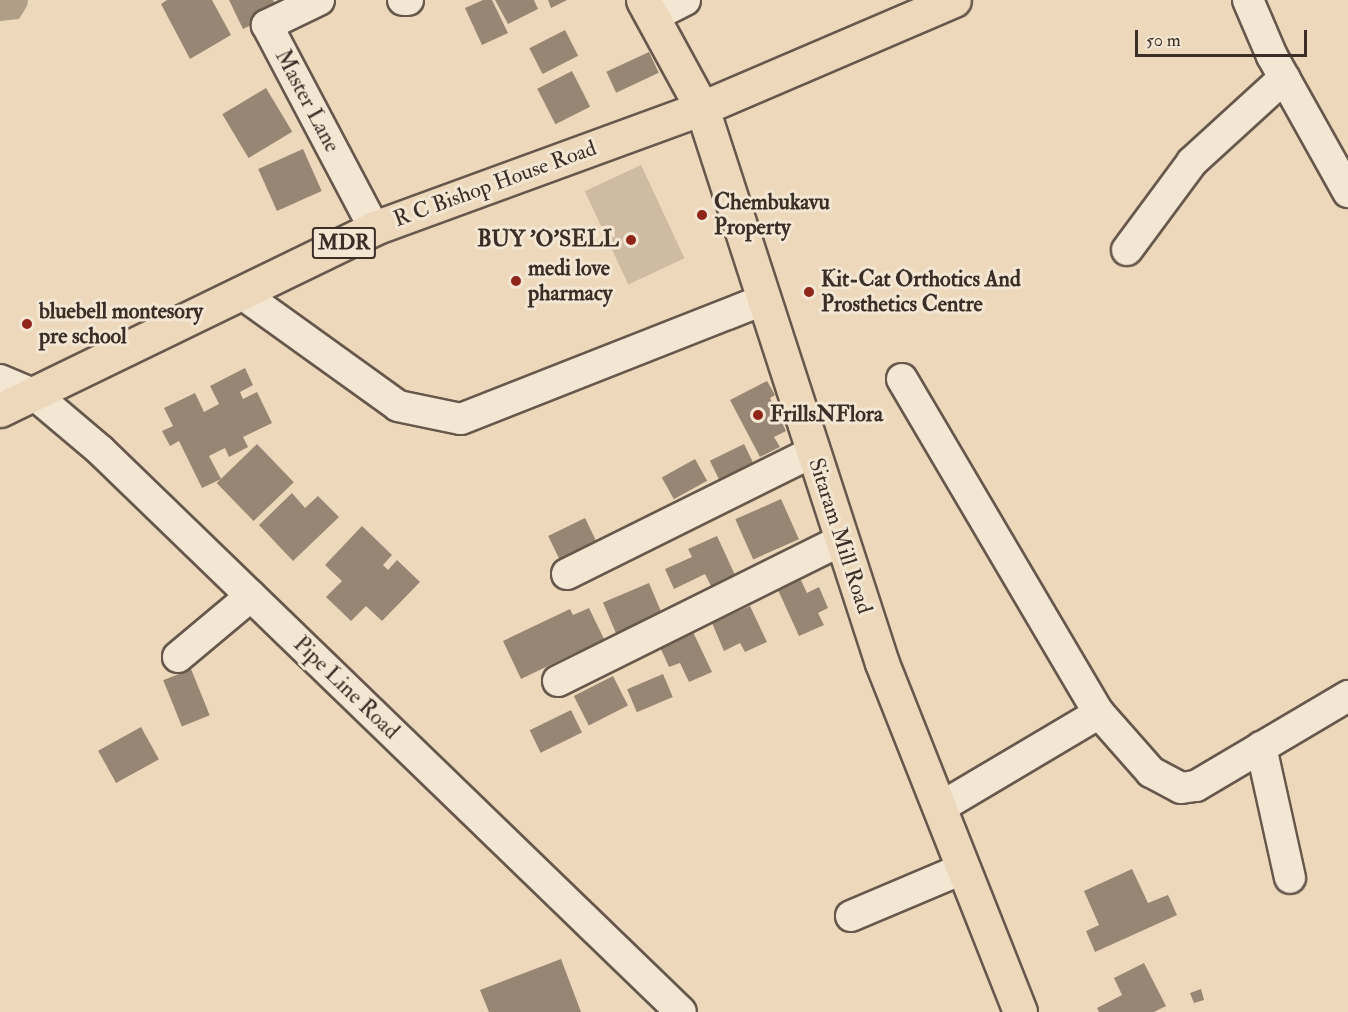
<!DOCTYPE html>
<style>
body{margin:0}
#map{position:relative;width:1348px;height:1012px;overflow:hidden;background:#edd8bb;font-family:"IM FELL Double Pica",serif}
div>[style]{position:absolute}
.green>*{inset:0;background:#cfbba2;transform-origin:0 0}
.water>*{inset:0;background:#b09e89}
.building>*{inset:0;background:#978674;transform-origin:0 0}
.roads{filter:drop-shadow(2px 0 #67584c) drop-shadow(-2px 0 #67584c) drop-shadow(0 2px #67584c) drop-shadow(0 -2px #67584c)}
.minor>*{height:30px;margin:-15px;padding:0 15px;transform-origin:15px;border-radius:15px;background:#f3e6d3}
.major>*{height:33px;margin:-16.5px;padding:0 16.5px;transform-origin:16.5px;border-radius:16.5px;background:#edd8bb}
.dots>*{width:16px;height:16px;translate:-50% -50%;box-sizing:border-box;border:3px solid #f3e6d3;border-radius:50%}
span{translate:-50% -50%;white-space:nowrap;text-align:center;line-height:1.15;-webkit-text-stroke:6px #f3e6d3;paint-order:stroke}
.shield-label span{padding:2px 4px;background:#f3e6d3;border:2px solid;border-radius:4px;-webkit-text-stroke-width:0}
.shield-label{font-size:21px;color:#3a2e27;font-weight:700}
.street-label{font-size:22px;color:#3a2e27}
.poi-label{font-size:22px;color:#3a2e27;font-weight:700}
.left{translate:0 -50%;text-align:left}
.right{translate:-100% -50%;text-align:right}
.scale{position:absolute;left:1135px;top:30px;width:172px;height:27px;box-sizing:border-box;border:3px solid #3a2e27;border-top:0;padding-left:8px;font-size:18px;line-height:21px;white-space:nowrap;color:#3a2e27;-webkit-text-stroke:4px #f3e6d3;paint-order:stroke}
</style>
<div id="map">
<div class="green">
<div style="left:641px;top:165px;width:103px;height:62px;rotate:65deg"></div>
</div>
<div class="water">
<div style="clip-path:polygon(0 0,28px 0,27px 6px,19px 19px,0 21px)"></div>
</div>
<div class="building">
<div style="clip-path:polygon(167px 0,212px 0,231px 35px,190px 59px,161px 4px)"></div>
<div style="clip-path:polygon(229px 0,273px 0,279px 11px,243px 29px)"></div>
<div style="clip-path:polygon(483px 0,492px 0,508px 33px,482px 45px,465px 8px)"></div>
<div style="clip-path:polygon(495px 0,534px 0,538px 9px,508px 24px)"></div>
<div style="clip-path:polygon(548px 0,567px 0,551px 8px)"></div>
<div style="left:565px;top:30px;width:29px;height:40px;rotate:63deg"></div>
<div style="left:649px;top:52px;width:23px;height:47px;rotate:65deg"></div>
<div style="left:572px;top:71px;width:40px;height:39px;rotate:63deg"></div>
<div style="left:266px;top:88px;width:51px;height:51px;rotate:59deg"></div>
<div style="left:303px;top:149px;width:46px;height:49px;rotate:66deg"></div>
<div style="clip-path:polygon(245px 368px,253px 385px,240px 392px,243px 399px,257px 392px,272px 423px,243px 437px,248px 447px,229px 457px,225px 448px,209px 456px,221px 479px,202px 488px,179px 441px,170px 446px,162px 431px,173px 426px,164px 408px,195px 393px,204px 412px,219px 404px,210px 386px)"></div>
<div style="clip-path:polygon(767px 381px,775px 395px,770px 398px,786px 431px,774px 437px,780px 447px,760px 457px,730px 400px)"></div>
<div style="left:257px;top:444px;width:53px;height:56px;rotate:46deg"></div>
<div style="left:744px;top:444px;width:30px;height:38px;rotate:64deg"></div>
<div style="left:695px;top:459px;width:25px;height:38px;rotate:61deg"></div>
<div style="clip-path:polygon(292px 493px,305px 508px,318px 496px,339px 517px,293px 561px,259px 525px)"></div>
<div style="left:781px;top:499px;width:44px;height:50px;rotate:66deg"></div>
<div style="left:585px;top:518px;width:28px;height:41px;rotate:64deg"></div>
<div style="clip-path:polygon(362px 526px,392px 555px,383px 565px,388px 570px,397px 560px,420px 582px,382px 621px,366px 606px,351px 621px,326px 597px,342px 581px,325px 565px)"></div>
<div style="clip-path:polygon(717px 536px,735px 575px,711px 586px,705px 574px,674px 589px,665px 569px,692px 557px,688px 549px)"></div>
<div style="clip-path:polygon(801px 580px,807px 593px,819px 587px,828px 608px,818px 613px,824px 625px,799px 636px,778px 590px)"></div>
<div style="left:649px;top:583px;width:33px;height:50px;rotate:67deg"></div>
<div style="clip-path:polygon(750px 606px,767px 642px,745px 652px,740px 643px,724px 651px,712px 623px)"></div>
<div style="clip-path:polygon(589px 608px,604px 639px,521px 679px,503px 641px,570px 609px,573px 615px)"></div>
<div style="clip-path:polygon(693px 632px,712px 672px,689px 682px,680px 663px,669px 667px,660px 647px)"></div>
<div style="left:191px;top:669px;width:50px;height:30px;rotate:68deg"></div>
<div style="left:663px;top:674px;width:25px;height:39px;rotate:67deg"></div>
<div style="left:613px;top:676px;width:33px;height:44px;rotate:63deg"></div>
<div style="left:571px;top:710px;width:25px;height:46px;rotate:64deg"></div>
<div style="left:141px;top:727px;width:37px;height:49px;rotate:61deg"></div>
<div style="clip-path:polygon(1132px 869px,1148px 903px,1168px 895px,1177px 915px,1095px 952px,1086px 931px,1099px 925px,1084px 891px)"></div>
<div style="clip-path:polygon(561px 959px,581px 1012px,489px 1012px,480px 990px)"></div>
<div style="clip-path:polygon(1144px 963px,1166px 1006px,1154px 1012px,1099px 1012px,1097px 1008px,1122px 995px,1114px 978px)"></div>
<div style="clip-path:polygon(1201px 989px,1204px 1000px,1194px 1003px,1190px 993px)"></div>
</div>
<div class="roads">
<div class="minor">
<div style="left:319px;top:0;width:58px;rotate:154.3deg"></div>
<div style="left:267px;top:25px;width:229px;rotate:62.2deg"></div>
<div style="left:403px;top:0;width:5px"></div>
<div style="left:1248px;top:0;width:61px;rotate:66.8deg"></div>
<div style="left:1272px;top:56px;width:156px;rotate:60.8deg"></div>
<div style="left:652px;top:17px;width:37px;rotate:-27deg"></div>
<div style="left:1127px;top:250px;width:109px;rotate:-53.5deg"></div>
<div style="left:1192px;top:162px;width:125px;rotate:-42.4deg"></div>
<div style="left:241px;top:293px;width:193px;rotate:35.7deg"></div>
<div style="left:398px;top:406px;width:64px;rotate:11.7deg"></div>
<div style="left:461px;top:419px;width:325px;rotate:-21.5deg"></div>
<div style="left:902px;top:379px;width:388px;rotate:59.5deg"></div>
<div style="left:0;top:380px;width:38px;rotate:23deg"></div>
<div style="left:35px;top:395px;width:85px;rotate:40.2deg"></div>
<div style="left:100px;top:450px;width:808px;rotate:44.05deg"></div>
<div style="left:567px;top:574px;width:275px;rotate:-26.4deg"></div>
<div style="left:178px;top:657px;width:95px;rotate:-39.9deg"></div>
<div style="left:558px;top:681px;width:317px;rotate:-26.4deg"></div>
<div style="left:1261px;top:747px;width:134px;rotate:77.5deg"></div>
<div style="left:941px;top:807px;width:184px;rotate:-30.7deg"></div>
<div style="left:1099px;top:713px;width:79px;rotate:48.6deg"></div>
<div style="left:1151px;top:772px;width:34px;rotate:28deg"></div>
<div style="left:1181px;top:788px;width:15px;rotate:-8deg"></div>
<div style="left:1196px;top:786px;width:177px;rotate:-30.6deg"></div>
<div style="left:851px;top:916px;width:121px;rotate:-22.9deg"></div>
</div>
<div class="major">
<div style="left:643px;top:0;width:123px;rotate:61.4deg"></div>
<div style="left:702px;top:108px;width:583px;rotate:72.03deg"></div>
<div style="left:882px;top:663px;width:375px;rotate:68.4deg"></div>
<div style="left:0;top:410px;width:416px;rotate:-25.9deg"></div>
<div style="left:374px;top:228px;width:349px;rotate:-20.1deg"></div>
<div style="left:702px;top:108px;width:274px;rotate:-23.2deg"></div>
</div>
</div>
<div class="dots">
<div style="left:702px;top:215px;background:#8f2418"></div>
<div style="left:631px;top:240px;background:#8f2418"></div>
<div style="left:516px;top:281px;background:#8f2418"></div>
<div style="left:809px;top:292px;background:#8f2418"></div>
<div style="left:27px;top:324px;background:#8f2418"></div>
<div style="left:758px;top:415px;background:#8f2418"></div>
</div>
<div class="shield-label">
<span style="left:344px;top:243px">MDR</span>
</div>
<div class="street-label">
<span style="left:307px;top:101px;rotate:62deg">Master Lane</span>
<span style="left:495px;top:184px;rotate:-20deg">R C Bishop House Road</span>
<span style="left:840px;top:536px;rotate:72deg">Sitaram Mill Road</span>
<span style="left:346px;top:688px;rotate:44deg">Pipe Line Road</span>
</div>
<div class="poi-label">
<span class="left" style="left:714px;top:215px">Chembukavu<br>Property</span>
<span class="right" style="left:619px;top:240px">BUY 'O'SELL</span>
<span class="left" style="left:528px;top:281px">medi love<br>pharmacy</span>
<span class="left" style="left:821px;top:292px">Kit-Cat Orthotics And<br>Prosthetics Centre</span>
<span class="left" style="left:39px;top:324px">bluebell montesory<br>pre school</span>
<span class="left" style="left:770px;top:415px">FrillsNFlora</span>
</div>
<div class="scale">50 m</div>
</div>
